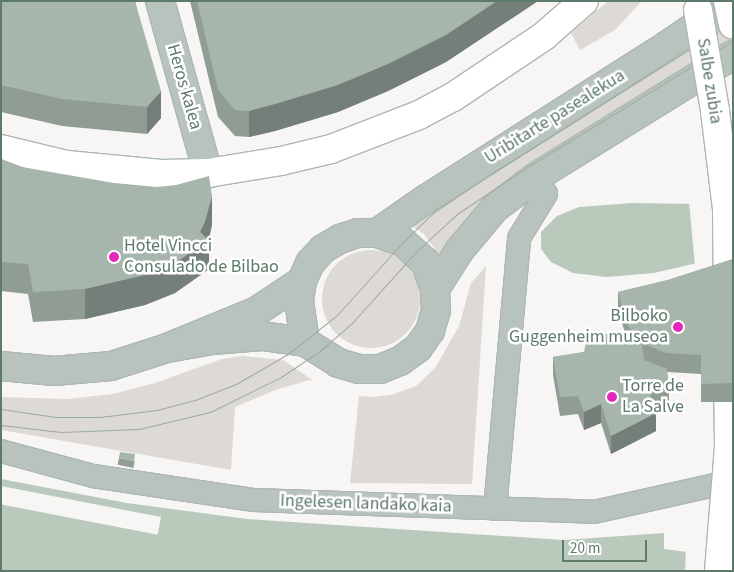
<!DOCTYPE html>
<style>
body{margin:0}
#map{position:relative;width:734px;height:572px;overflow:hidden;background:#f8f5f5;font-family:"Source Sans 3",sans-serif}
div>[style]{position:absolute}
.green>*{inset:0;background:#ddd9d4}
.round{border-radius:50%}
.water>*{inset:0;background:#b9cabd}
.pier>*{inset:0;background:#f8f5f5;transform-origin:0 0}
.roads{filter:drop-shadow(1px 0 #acb8b1) drop-shadow(-1px 0 #acb8b1) drop-shadow(0 1px #acb8b1) drop-shadow(0 -1px #acb8b1)}
.pedestrian>*{height:22px;margin:-11px;padding:0 11px;transform-origin:11px;border-radius:11px;background:#b9c3bd}
.minor>*{height:28px;margin:-14px;padding:0 14px;transform-origin:14px;border-radius:14px;background:#b9c3bd}
.secondary>*{height:28px;margin:-14px;padding:0 14px;transform-origin:14px;border-radius:14px;background:#fff}
.tram>*{height:1px;margin:-0.5px;padding:0 0.5px;transform-origin:0.5px;border-radius:0.5px;background:#9baaa2}
.bridges{filter:drop-shadow(1px 0 #adb8b2) drop-shadow(-1px 0 #adb8b2) drop-shadow(0 1px #adb8b2) drop-shadow(0 -1px #adb8b2)}
.primary-bridge>*{height:28px;margin:-14px;padding:0 14px;transform-origin:14px;border-radius:14px;background:#fff}
.wall>*{inset:0;background:#909d95;transform-origin:0 0}
.shaded-wall>*{inset:0;background:#757f79}
.building>*{inset:0;background:#a7b6ad}
.dots>*{width:14px;height:14px;translate:-50% -50%;box-sizing:border-box;border:2px solid #fff;border-radius:50%}
span{translate:-50% -50%;white-space:nowrap;text-align:center;line-height:1.15;-webkit-text-stroke:5px #fff;paint-order:stroke}
.street-label{font-size:18px;color:#5e7a6a}
.poi-label{font-size:18px;color:#5e7a6a}
.left{translate:0 -50%;text-align:left}
.right{translate:-100% -50%;text-align:right}
.frame{position:absolute;inset:0;border:2px solid #5e7a6a;pointer-events:none}
.scale{position:absolute;left:562px;top:540px;width:85px;height:22px;box-sizing:border-box;border:2px solid #5e7a6a;border-top:0;padding-left:6px;font-size:15px;line-height:18px;white-space:nowrap;color:#5e7a6a;-webkit-text-stroke:4px #fff;paint-order:stroke}
</style>
<div id="map">
<div class="green">
<div style="clip-path:polygon(608px 1px,642px 1px,615px 30px,580px 50px,571px 33px)"></div>
<div style="clip-path:polygon(733px 1px,733px 55px,536px 177px,448px 267px,424px 234px,399px 218px)"></div>
<div class="round" style="left:322px;top:250px;width:98px;height:98px"></div>
<div style="clip-path:polygon(486px 266px,472px 484px,350px 483px,359px 396px,373px 397px,391px 395px,416px 386px,435px 368px,459px 326px,471px 283px)"></div>
<div style="clip-path:polygon(243px 356px,283px 360px,314px 381px,309px 380px,275px 390px,235px 407px,231px 470px,1px 430px,1px 397px,67px 399px,113px 394px,155px 383px,222px 359px)"></div>
</div>
<div class="water">
<div style="clip-path:polygon(633px 203px,697px 204px,697px 263px,654px 273px,607px 277px,573px 273px,551px 262px,541px 249px,541px 232px,557px 216px,579px 207px)"></div>
<div style="clip-path:polygon(1px 479px,127px 503px,247px 519px,564px 540px,664px 533px,664px 549px,733px 558px,733px 571px,1px 571px)"></div>
</div>
<div class="pier">
<div style="clip-path:polygon(733px 197px,733px 258px,695px 266px,689px 201px)"></div>
<div style="left:1px;top:486px;width:163px;height:18px;rotate:11deg"></div>
<div style="clip-path:polygon(686px 549px,733px 556px,733px 571px,685px 571px)"></div>
</div>
<div class="roads">
<div class="pedestrian">
<div style="left:1px;top:451px;width:95px;rotate:15.2deg"></div>
<div style="left:93px;top:476px;width:163px;rotate:8.5deg"></div>
<div style="left:254px;top:500px;width:340px;rotate:2deg"></div>
<div style="left:594px;top:512px;width:142px;rotate:-12.6deg"></div>
<div style="left:495px;top:509px;width:272px;rotate:-84.9deg"></div>
<div style="left:519px;top:238px;width:52px;rotate:-58.5deg"></div>
</div>
<div class="minor">
<div style="left:160px;top:1px;width:179px;rotate:74.4deg"></div>
<div style="left:377px;top:233px;width:60px;rotate:-34.8deg"></div>
<div style="left:426px;top:199px;width:274px;rotate:-32.5deg"></div>
<div style="left:657px;top:52px;width:92px;rotate:-33.9deg"></div>
<div style="left:435px;top:289px;width:45px;rotate:-57.7deg"></div>
<div style="left:459px;top:251px;width:56px;rotate:-50.1deg"></div>
<div style="left:495px;top:208px;width:51px;rotate:-37.1deg"></div>
<div style="left:536px;top:177px;width:232px;rotate:-31.8deg"></div>
<div style="left:167px;top:348px;width:46px;rotate:-10.1deg"></div>
<div style="left:212px;top:340px;width:50px;rotate:-4.6deg"></div>
<div style="left:262px;top:336px;width:43px;rotate:7.9deg"></div>
<div style="left:305px;top:342px;width:39px;rotate:32deg"></div>
<div style="left:338px;top:363px;width:22px;rotate:16deg"></div>
<div style="left:359px;top:369px;width:21px"></div>
<div style="left:380px;top:369px;width:22px;rotate:-22deg"></div>
<div style="left:400px;top:361px;width:22px;rotate:-36deg"></div>
<div style="left:418px;top:348px;width:21px;rotate:-55deg"></div>
<div style="left:430px;top:331px;width:22px;rotate:-74deg"></div>
<div style="left:436px;top:310px;width:21px;rotate:-93deg"></div>
<div style="left:435px;top:289px;width:29px;rotate:-110deg"></div>
<div style="left:425px;top:262px;width:30px;rotate:-138deg"></div>
<div style="left:403px;top:242px;width:28px;rotate:-161deg"></div>
<div style="left:377px;top:233px;width:19px;rotate:180deg"></div>
<div style="left:358px;top:233px;width:19px;rotate:162deg"></div>
<div style="left:340px;top:239px;width:20px;rotate:150deg"></div>
<div style="left:323px;top:249px;width:19px;rotate:133deg"></div>
<div style="left:310px;top:263px;width:20px;rotate:114deg"></div>
<div style="left:302px;top:281px;width:20px;rotate:99deg"></div>
<div style="left:299px;top:301px;width:41px;rotate:81.7deg"></div>
<div style="left:1px;top:366px;width:53px;rotate:5.4deg"></div>
<div style="left:54px;top:371px;width:57px;rotate:-5deg"></div>
<div style="left:111px;top:366px;width:59px;rotate:-17.8deg"></div>
<div style="left:167px;top:348px;width:97px;rotate:-22.3deg"></div>
<div style="left:257px;top:311px;width:54px;rotate:-33.7deg"></div>
</div>
<div class="secondary">
<div style="left:1px;top:149px;width:68px;rotate:13.6deg"></div>
<div style="left:67px;top:165px;width:95px;rotate:5.4deg"></div>
<div style="left:162px;top:174px;width:46px;rotate:-1.2deg"></div>
<div style="left:208px;top:173px;width:74px;rotate:-9.3deg"></div>
<div style="left:281px;top:161px;width:51px;rotate:-13.5deg"></div>
<div style="left:331px;top:149px;width:94px;rotate:-21.1deg"></div>
<div style="left:419px;top:115px;width:38px;rotate:-28deg"></div>
<div style="left:453px;top:97px;width:110px;rotate:-33.8deg"></div>
<div style="left:544px;top:36px;width:53px;rotate:-41.2deg"></div>
</div>
</div>
<div class="tram">
<div style="left:1px;top:409px;width:55px;rotate:8.4deg"></div>
<div style="left:55px;top:417px;width:45px"></div>
<div style="left:100px;top:417px;width:57px;rotate:-7deg"></div>
<div style="left:157px;top:410px;width:39px;rotate:-15deg"></div>
<div style="left:195px;top:400px;width:44px;rotate:-21.3deg"></div>
<div style="left:236px;top:384px;width:60px;rotate:-30deg"></div>
<div style="left:288px;top:354px;width:63px;rotate:-38.5deg"></div>
<div style="left:337px;top:315px;width:98px;rotate:-47.9deg"></div>
<div style="left:403px;top:242px;width:43px;rotate:-44.1deg"></div>
<div style="left:434px;top:212px;width:65px;rotate:-33.7deg"></div>
<div style="left:488px;top:176px;width:289px;rotate:-32.2deg"></div>
<div style="left:1px;top:425px;width:60px;rotate:6.7deg"></div>
<div style="left:61px;top:432px;width:78px;rotate:-2.2deg"></div>
<div style="left:139px;top:429px;width:73px;rotate:-13.5deg"></div>
<div style="left:210px;top:412px;width:79px;rotate:-26.2deg"></div>
<div style="left:281px;top:377px;width:47px;rotate:-33.7deg"></div>
<div style="left:320px;top:351px;width:43px;rotate:-41.2deg"></div>
<div style="left:352px;top:323px;width:96px;rotate:-48deg"></div>
<div style="left:416px;top:252px;width:56px;rotate:-42.8deg"></div>
<div style="left:457px;top:214px;width:87px;rotate:-33.7deg"></div>
<div style="left:529px;top:166px;width:239px;rotate:-31.5deg"></div>
</div>
<div class="bridges">
<div class="primary-bridge">
<div style="left:728px;top:1px;width:24px;rotate:78deg"></div>
<div style="left:698px;top:10px;width:102px;rotate:80.4deg"></div>
<div style="left:715px;top:111px;width:99px;rotate:83deg"></div>
<div style="left:727px;top:209px;width:90px;rotate:89.4deg"></div>
<div style="left:719px;top:571px;width:124px;rotate:-85.4deg"></div>
<div style="left:729px;top:447px;width:83px;rotate:-90.7deg"></div>
</div>
</div>
<div class="wall">
<div style="clip-path:polygon(1px 1px,135px 1px,161px 118px,147px 134px,62px 126px,1px 112px)"></div>
<div style="clip-path:polygon(190px 1px,538px 1px,446px 62px,388px 91px,338px 112px,275px 131px,249px 137px,235px 136px,218px 117px)"></div>
<div style="clip-path:polygon(1px 159px,22px 167px,212px 225px,209px 239px,209px 269px,175px 293px,145px 305px,85px 319px,33px 322px,28px 294px,1px 291px)"></div>
<div style="clip-path:polygon(733px 259px,733px 402px,701px 402px,701px 374px,667px 372px,669px 388px,669px 407px,654px 408px,656px 431px,611px 454px,601px 423px,584px 430px,578px 414px,560px 416px,553px 375px,553px 357px,584px 352px,621px 339px,626px 336px,618px 310px,618px 292px,668px 280px)"></div>
<div style="left:119px;top:458px;width:16px;height:7px;rotate:11deg"></div>
</div>
<div class="shaded-wall">
<div style="clip-path:polygon(497px 1px,538px 1px,446px 62px,388px 91px,338px 112px,275px 131px,249px 137px,249px 111px)"></div>
<div style="clip-path:polygon(161px 91px,161px 118px,147px 134px,147px 107px)"></div>
<div style="clip-path:polygon(212px 196px,212px 225px,208px 241px,209px 240px,209px 269px,175px 293px,145px 305px,85px 319px,85px 289px,200px 232px)"></div>
<div style="clip-path:polygon(601px 404px,601px 423px,584px 430px,584px 412px)"></div>
<div style="clip-path:polygon(656px 413px,656px 431px,611px 454px,611px 436px)"></div>
</div>
<div class="building">
<div style="clip-path:polygon(1px 1px,135px 1px,161px 91px,147px 107px,62px 99px,1px 85px)"></div>
<div style="clip-path:polygon(197px 1px,497px 1px,446px 35px,388px 64px,338px 85px,275px 104px,249px 111px,235px 110px,218px 90px)"></div>
<div style="clip-path:polygon(1px 159px,22px 167px,114px 183px,157px 187px,176px 185px,209px 176px,212px 196px,205px 222px,200px 232px,209px 240px,175px 263px,145px 275px,85px 289px,33px 292px,28px 264px,1px 262px)"></div>
<div style="clip-path:polygon(733px 259px,733px 383px,701px 384px,701px 355px,666px 353px,642px 343px,644px 360px,667px 369px,669px 388px,649px 390px,656px 413px,611px 436px,601px 404px,584px 412px,578px 396px,560px 397px,553px 357px,584px 352px,586px 342px,604px 333px,621px 339px,632px 331px,628px 326px,618px 292px,668px 280px)"></div>
<div style="clip-path:polygon(120px 452px,135px 454px,134px 461px,119px 458px)"></div>
</div>
<div class="dots">
<div style="left:114px;top:257px;background:#e528bb"></div>
<div style="left:678px;top:327px;background:#e528bb"></div>
<div style="left:612px;top:397px;background:#e528bb"></div>
</div>
<div class="street-label">
<span style="left:709px;top:81px;rotate:81deg">Salbe zubia</span>
<span style="left:184px;top:87px;rotate:74deg">Heros kalea</span>
<span style="left:555px;top:117px;rotate:-32deg">Uribitarte pasealekua</span>
<span style="left:366px;top:504px;rotate:2deg">Ingelesen landako kaia</span>
</div>
<div class="poi-label">
<span class="left" style="left:124px;top:257px">Hotel Vincci<br>Consulado de Bilbao</span>
<span class="right" style="left:668px;top:327px">Bilboko<br>Guggenheim museoa</span>
<span class="left" style="left:622px;top:397px">Torre de<br>La Salve</span>
</div>
<div class="frame"></div>
<div class="scale">20 m</div>
</div>
